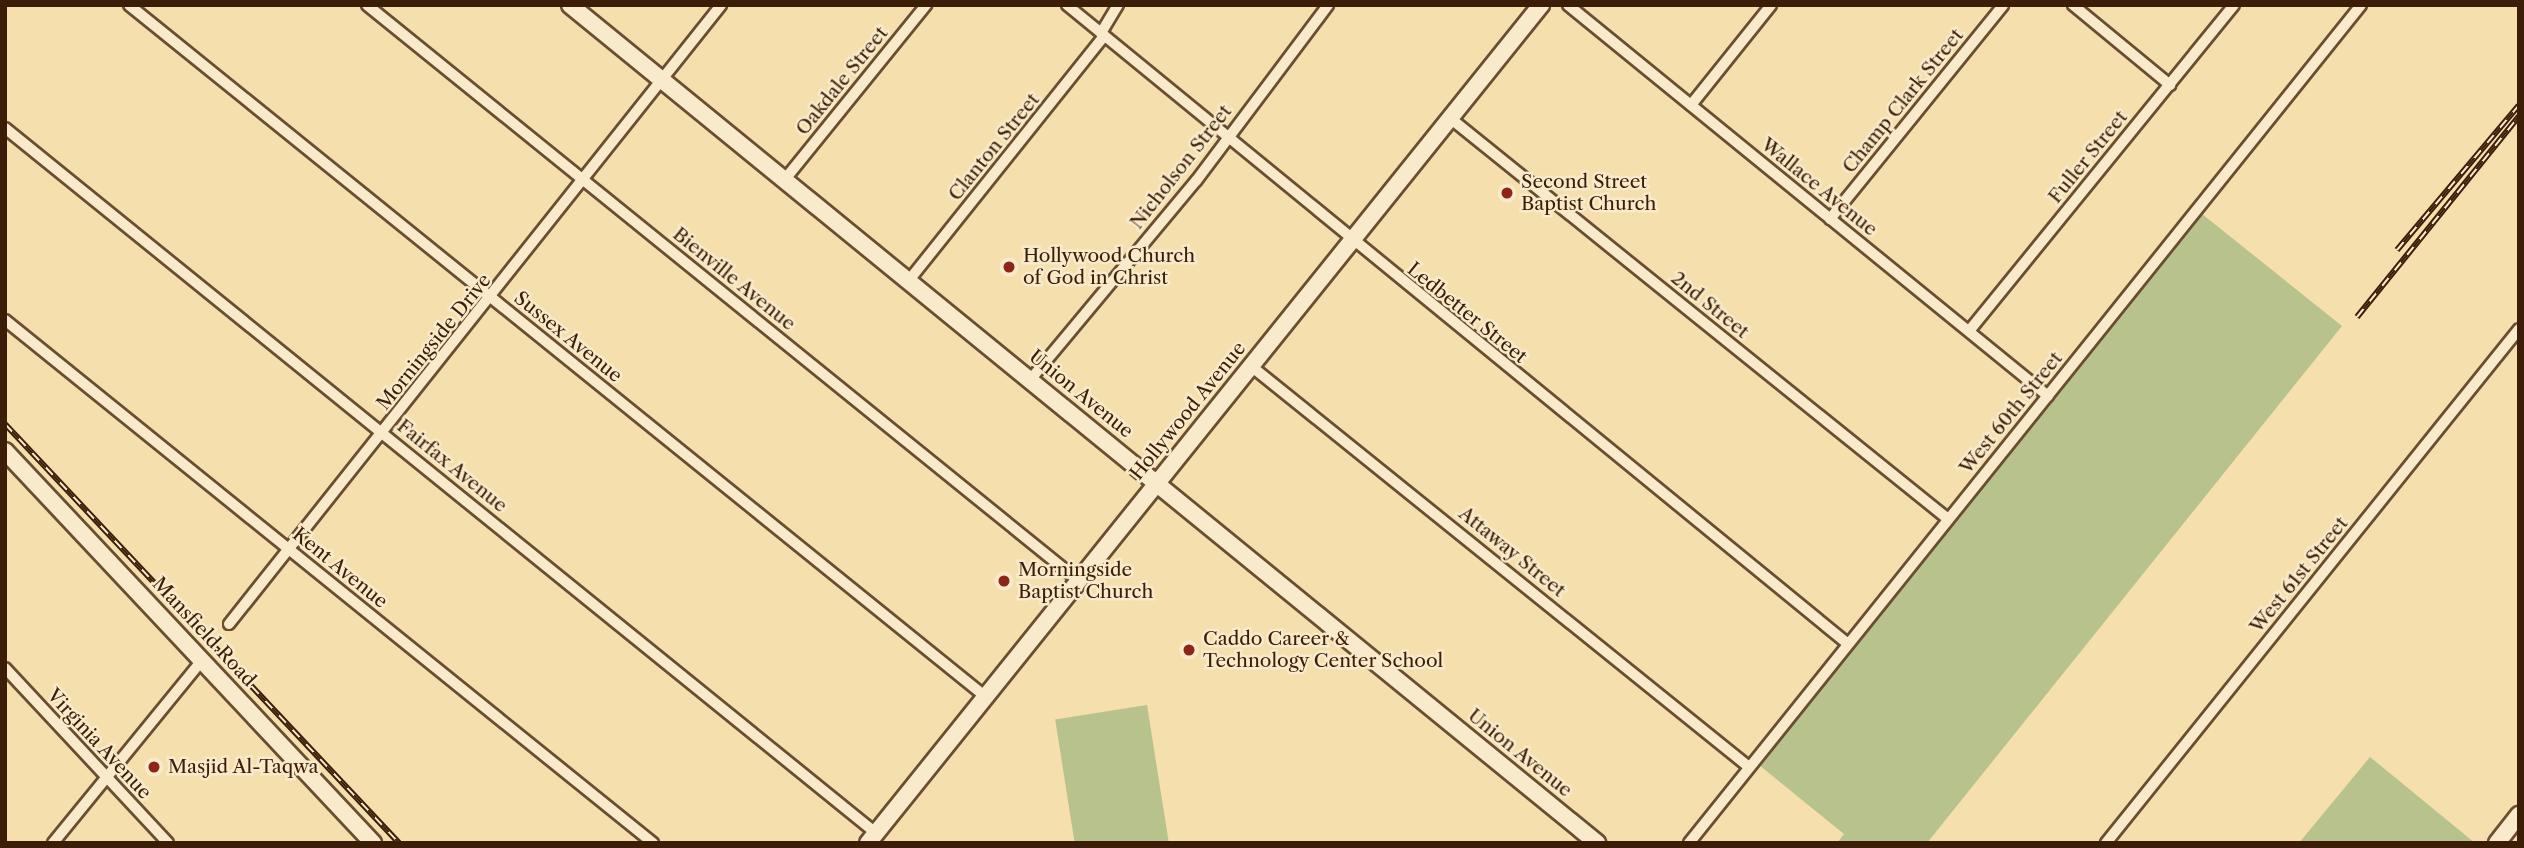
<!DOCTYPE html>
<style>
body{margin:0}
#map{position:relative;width:2524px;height:848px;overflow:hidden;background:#f4dfad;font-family:"Libre Caslon Text",serif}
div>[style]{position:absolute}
.green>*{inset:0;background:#b8c28d;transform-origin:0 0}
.roads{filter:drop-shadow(2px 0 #6a4e31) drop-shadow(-2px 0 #6a4e31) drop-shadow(0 2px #6a4e31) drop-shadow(0 -2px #6a4e31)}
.street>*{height:10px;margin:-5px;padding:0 5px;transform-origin:5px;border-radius:5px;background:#f8eaca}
.secondary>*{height:16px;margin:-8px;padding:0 8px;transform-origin:8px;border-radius:8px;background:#f8eaca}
.rail>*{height:6px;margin-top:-3px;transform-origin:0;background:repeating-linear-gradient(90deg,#f8eaca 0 10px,#3c1d08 0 20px);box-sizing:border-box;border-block:2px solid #3c1d08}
.dots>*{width:19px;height:19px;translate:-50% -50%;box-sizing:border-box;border:4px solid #f8eaca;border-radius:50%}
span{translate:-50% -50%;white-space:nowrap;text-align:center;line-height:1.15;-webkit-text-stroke:5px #f8eaca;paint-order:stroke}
.street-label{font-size:19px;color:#3c1d08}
.poi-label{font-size:19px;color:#3c1d08}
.left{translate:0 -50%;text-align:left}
.frame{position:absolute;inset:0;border:7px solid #3c1d08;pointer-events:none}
</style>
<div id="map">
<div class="green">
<div style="clip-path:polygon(2202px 214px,2342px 326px,1927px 843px,1837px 843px,1844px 834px,1759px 765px)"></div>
<div style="left:1147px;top:705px;width:140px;height:93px;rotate:81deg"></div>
<div style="clip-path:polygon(2370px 757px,2475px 843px,2299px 843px)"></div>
</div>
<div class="roads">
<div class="street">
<div style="left:129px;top:5px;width:1102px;rotate:38.92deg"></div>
<div style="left:367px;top:5px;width:916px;rotate:38.97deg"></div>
<div style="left:1067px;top:5px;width:1009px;rotate:39.29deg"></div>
<div style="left:1568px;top:5px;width:619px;rotate:39.17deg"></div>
<div style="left:2073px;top:5px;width:126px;rotate:39.5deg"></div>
<div style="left:1101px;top:33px;width:33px;rotate:-59deg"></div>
<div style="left:1691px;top:105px;width:128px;rotate:-51.3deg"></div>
<div style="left:1450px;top:118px;width:639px;rotate:38.84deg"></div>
<div style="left:5px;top:128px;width:1121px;rotate:38.99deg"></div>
<div style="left:786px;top:178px;width:223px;rotate:-51deg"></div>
<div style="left:1830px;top:219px;width:275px;rotate:-51deg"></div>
<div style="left:910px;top:279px;width:311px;rotate:-51.4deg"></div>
<div style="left:5px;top:320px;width:833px;rotate:38.91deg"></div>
<div style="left:1969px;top:331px;width:420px;rotate:-50.9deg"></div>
<div style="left:1251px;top:366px;width:639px;rotate:38.84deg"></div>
<div style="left:1030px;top:380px;width:259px;rotate:-50.2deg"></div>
<div style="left:1196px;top:181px;width:220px;rotate:-53.1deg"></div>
<div style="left:229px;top:624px;width:791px;rotate:-51.52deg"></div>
<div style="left:5px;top:668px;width:239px;rotate:47deg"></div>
<div style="left:53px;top:843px;width:236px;rotate:-50.8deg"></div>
<div style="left:1689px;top:843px;width:1074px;rotate:-51.27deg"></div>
<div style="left:2106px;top:843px;width:659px;rotate:-51.22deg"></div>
</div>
<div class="secondary">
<div style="left:570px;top:5px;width:1326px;rotate:39.21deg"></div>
<div style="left:5px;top:451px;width:538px;rotate:46.81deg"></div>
<div style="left:868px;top:843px;width:1075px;rotate:-51.23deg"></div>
<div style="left:2497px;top:843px;width:36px;rotate:-52deg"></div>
</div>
</div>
<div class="rail">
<div style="left:2397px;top:250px;width:189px;rotate:-49.9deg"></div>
<div style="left:2357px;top:317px;width:258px;rotate:-51.1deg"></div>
<div style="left:5px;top:424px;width:575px;rotate:46.76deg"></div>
</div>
<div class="dots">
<div style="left:1507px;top:193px;background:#8f2418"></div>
<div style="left:1009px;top:267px;background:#8f2418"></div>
<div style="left:1004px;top:581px;background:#8f2418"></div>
<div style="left:1189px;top:650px;background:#8f2418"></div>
<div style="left:154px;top:767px;background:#8f2418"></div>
</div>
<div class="street-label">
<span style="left:842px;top:81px;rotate:-51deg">Oakdale Street</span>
<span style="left:1903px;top:101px;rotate:-51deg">Champ Clark Street</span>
<span style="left:994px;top:147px;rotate:-51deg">Clanton Street</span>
<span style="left:2088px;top:157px;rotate:-51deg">Fuller Street</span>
<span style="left:1181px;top:167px;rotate:-52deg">Nicholson Street</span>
<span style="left:1819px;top:187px;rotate:39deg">Wallace Avenue</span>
<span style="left:734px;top:279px;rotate:39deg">Bienville Avenue</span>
<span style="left:1710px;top:305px;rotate:39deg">2nd Street</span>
<span style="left:1467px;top:313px;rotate:39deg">Ledbetter Street</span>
<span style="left:568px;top:337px;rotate:39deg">Sussex Avenue</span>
<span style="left:434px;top:342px;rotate:-51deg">Morningside Drive</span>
<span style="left:1081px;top:394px;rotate:39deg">Union Avenue</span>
<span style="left:1188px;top:411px;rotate:-51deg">Hollywood Avenue</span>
<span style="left:2011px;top:413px;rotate:-51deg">West 60th Street</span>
<span style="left:452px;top:466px;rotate:39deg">Fairfax Avenue</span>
<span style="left:1512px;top:552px;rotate:39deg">Attaway Street</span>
<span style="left:340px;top:568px;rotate:39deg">Kent Avenue</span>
<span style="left:2299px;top:575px;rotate:-51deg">West 61st Street</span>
<span style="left:204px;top:632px;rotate:47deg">Mansfield Road</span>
<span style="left:99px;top:744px;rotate:47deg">Virginia Avenue</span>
<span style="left:1520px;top:753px;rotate:39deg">Union Avenue</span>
</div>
<div class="poi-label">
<span class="left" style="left:1521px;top:193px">Second Street<br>Baptist Church</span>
<span class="left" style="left:1023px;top:267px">Hollywood Church<br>of God in Christ</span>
<span class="left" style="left:1018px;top:581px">Morningside<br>Baptist Church</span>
<span class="left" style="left:1203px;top:650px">Caddo Career &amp;<br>Technology Center School</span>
<span class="left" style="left:168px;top:767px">Masjid Al-Taqwa</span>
</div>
<div class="frame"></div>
</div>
